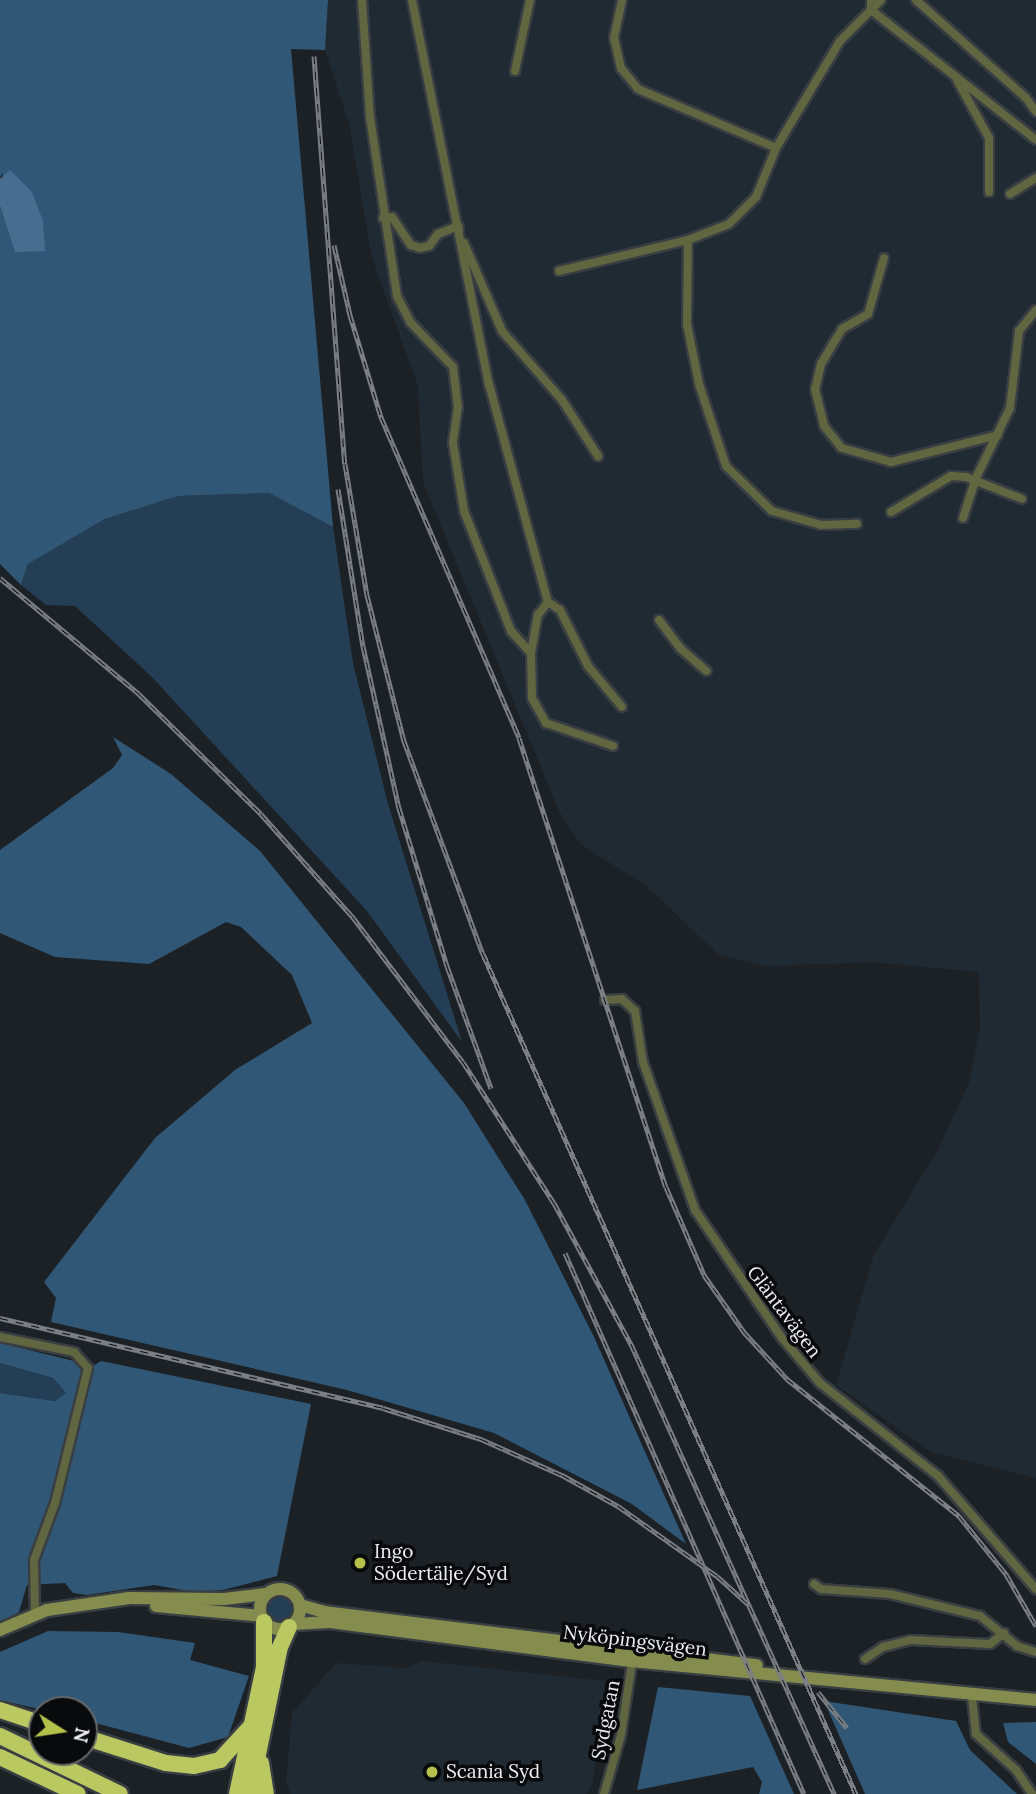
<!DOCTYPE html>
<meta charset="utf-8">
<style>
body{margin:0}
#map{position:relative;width:1036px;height:1794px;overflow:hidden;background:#1c2126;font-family:Lora,serif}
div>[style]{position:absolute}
.built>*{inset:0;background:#202a33}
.green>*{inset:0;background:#243f55}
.round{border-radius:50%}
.forest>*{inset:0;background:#315776}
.water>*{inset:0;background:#476e8e}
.roads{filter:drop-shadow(2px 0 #393e43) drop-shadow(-2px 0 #393e43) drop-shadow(0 2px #393e43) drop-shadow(0 -2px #393e43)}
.minor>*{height:8px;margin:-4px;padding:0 4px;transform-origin:4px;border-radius:4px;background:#60663f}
.secondary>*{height:12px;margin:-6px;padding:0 6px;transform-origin:6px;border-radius:6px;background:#848d4e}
.secondary>.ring{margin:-6px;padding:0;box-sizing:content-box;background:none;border:12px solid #848d4e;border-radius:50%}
.motorway>*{height:16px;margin:-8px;padding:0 8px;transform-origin:8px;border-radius:8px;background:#bac862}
.rail>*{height:5px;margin-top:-2.5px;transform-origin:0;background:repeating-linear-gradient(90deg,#080a0c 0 8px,#7b7f83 0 16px);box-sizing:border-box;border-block:2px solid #7b7f83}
.dots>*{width:19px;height:19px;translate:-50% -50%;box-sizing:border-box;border:4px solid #080a0c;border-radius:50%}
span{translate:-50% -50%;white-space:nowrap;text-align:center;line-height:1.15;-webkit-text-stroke:7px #080a0c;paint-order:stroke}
.street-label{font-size:19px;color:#edf0f3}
.poi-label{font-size:19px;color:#edf0f3}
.left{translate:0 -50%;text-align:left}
.north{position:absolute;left:28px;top:1696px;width:70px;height:70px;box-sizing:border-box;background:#080a0c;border:2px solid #646668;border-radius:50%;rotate:102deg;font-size:19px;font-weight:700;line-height:28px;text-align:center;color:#edf0f3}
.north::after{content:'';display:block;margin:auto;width:24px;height:32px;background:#b4c24b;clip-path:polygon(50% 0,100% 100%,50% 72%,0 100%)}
</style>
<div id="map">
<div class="built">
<div style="clip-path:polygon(328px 0,1036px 0,1036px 1478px,931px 1452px,836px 1385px,874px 1254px,938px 1150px,970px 1080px,980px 1026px,979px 972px,873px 962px,767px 966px,719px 955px,645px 885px,580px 844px,559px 811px,423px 482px,418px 386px,372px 258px,349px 123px,325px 50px)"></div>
<div style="clip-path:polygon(422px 1661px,605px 1681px,593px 1783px,586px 1794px,291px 1794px,286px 1783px,292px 1713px,336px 1663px,405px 1668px)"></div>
</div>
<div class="green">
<div style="clip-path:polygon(269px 493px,333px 527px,353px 663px,388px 804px,462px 1042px,367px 911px,152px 677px,75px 606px,46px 605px,21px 585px,28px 564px,105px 519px,178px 496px)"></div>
<div style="clip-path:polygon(0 1363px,53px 1378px,66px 1393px,55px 1401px,0 1393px)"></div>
<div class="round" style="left:268px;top:1597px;width:26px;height:26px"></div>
</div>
<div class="forest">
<div style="clip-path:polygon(0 0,328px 0,325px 50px,291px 49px,333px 527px,269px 493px,178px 496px,105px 519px,28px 564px,21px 585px,0 564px,0 206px,15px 251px,2px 173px,0 179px)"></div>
<div style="clip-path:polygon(113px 737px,171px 774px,260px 851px,464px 1103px,525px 1200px,594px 1337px,686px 1544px,632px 1504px,494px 1433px,347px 1390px,51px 1322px,56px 1298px,44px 1282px,155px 1138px,235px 1070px,312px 1023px,292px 975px,241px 927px,226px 922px,149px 964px,55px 957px,0 933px,0 850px,113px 768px,122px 755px)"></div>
<div style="clip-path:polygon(0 1343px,74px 1361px,84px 1372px,101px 1361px,311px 1404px,277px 1576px,223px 1590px,194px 1592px,154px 1585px,87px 1595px,73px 1593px,65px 1583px,27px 1585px,19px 1612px,0 1622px,0 1393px,55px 1401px,66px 1393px,53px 1378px,0 1363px)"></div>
<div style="clip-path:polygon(48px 1631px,118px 1632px,195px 1643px,190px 1660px,249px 1676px,228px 1737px,189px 1748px,84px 1720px,84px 1710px,43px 1710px,0 1700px,0 1652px)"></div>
<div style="clip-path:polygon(658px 1687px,750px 1696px,794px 1794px,759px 1794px,762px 1782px,753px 1767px,637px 1790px)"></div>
<div style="clip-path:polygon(824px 1701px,956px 1721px,970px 1750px,1017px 1794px,865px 1794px)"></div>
<div style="clip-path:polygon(1036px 1722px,1036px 1764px,1008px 1742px,1003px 1723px)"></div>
</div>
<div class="water">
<div style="clip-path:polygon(10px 170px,32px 192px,43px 221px,45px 251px,15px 252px,0 206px,0 179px)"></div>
</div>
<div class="roads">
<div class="minor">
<div style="left:362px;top:0;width:117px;rotate:86.1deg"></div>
<div style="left:370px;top:117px;width:181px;rotate:81.4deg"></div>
<div style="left:397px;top:296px;width:30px;rotate:63deg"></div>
<div style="left:411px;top:323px;width:61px;rotate:46.3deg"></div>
<div style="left:453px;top:367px;width:39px;rotate:83deg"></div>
<div style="left:458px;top:406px;width:37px;rotate:98deg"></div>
<div style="left:453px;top:443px;width:69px;rotate:80.8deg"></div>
<div style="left:464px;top:511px;width:129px;rotate:68.6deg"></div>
<div style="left:511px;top:631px;width:30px;rotate:48deg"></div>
<div style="left:531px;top:653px;width:45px;rotate:88.7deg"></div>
<div style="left:532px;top:698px;width:29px;rotate:61deg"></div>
<div style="left:546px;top:723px;width:71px;rotate:18.9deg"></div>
<div style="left:412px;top:0;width:392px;rotate:78.7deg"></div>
<div style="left:489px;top:384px;width:226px;rotate:74.9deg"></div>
<div style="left:548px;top:602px;width:14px;rotate:34deg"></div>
<div style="left:560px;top:610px;width:63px;rotate:63.4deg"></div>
<div style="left:588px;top:666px;width:53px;rotate:50.3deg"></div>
<div style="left:622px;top:0;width:39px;rotate:102deg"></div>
<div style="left:614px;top:38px;width:31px;rotate:77deg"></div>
<div style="left:621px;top:68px;width:27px;rotate:51deg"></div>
<div style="left:638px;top:89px;width:150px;rotate:23.1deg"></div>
<div style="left:776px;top:148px;width:125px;rotate:-59.1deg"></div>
<div style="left:840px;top:41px;width:44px;rotate:-45deg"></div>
<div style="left:871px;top:10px;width:210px;rotate:38.2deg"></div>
<div style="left:871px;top:0;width:10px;rotate:90deg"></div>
<div style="left:871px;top:10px;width:14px;rotate:-45deg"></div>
<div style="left:916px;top:0;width:147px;rotate:41.7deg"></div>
<div style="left:1026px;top:98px;width:17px;rotate:54deg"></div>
<div style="left:515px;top:71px;width:73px;rotate:-78.1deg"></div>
<div style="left:957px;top:80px;width:66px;rotate:61.1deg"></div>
<div style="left:989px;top:138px;width:54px;rotate:90deg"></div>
<div style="left:1010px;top:194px;width:31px;rotate:-32deg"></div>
<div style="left:383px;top:218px;width:9px;rotate:-6deg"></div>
<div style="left:392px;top:217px;width:34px;rotate:56deg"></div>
<div style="left:411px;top:245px;width:9px;rotate:18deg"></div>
<div style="left:420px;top:248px;width:9px;rotate:-13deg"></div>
<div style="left:429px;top:246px;width:15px;rotate:-53deg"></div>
<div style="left:438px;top:234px;width:22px;rotate:-22deg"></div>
<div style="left:458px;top:226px;width:5px;rotate:79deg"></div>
<div style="left:688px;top:240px;width:84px;rotate:90.7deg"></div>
<div style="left:687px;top:324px;width:61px;rotate:78.7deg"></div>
<div style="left:699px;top:384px;width:86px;rotate:71.8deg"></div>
<div style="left:726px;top:466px;width:64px;rotate:44.4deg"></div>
<div style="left:772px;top:511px;width:51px;rotate:15.9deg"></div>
<div style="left:821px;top:525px;width:36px;rotate:-2deg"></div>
<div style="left:464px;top:243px;width:96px;rotate:66.6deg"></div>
<div style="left:502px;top:331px;width:91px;rotate:49deg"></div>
<div style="left:562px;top:400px;width:67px;rotate:57.3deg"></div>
<div style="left:884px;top:258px;width:58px;rotate:105.9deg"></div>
<div style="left:868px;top:314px;width:30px;rotate:150deg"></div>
<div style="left:842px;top:329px;width:41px;rotate:121deg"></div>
<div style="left:821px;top:364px;width:26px;rotate:103deg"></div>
<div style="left:815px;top:389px;width:38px;rotate:76deg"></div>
<div style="left:824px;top:426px;width:28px;rotate:51deg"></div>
<div style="left:842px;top:448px;width:51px;rotate:15.9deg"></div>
<div style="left:891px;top:462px;width:110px;rotate:-14.2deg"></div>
<div style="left:559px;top:271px;width:133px;rotate:-13.5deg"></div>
<div style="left:688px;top:240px;width:44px;rotate:-21.3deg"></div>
<div style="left:729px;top:224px;width:38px;rotate:-45deg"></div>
<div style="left:756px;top:197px;width:53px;rotate:-67.8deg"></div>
<div style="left:891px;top:512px;width:70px;rotate:-31deg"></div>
<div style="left:951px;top:476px;width:15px;rotate:4deg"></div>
<div style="left:966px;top:477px;width:60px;rotate:21.4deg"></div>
<div style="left:963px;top:518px;width:40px;rotate:-72deg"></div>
<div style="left:975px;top:480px;width:80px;rotate:-64.1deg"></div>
<div style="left:1010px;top:408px;width:78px;rotate:-83.3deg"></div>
<div style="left:1019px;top:331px;width:27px;rotate:-51deg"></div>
<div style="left:659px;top:620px;width:35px;rotate:53deg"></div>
<div style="left:680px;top:648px;width:35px;rotate:41deg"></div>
<div style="left:531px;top:653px;width:39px;rotate:-80deg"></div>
<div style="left:538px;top:615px;width:16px;rotate:-52deg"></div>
<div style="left:605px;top:1000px;width:17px;rotate:-3deg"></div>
<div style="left:622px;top:999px;width:18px;rotate:43deg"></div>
<div style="left:635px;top:1011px;width:52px;rotate:81.1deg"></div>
<div style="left:643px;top:1062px;width:157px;rotate:70.6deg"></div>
<div style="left:695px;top:1210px;width:155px;rotate:55.8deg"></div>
<div style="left:782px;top:1338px;width:59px;rotate:49.8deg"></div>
<div style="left:820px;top:1383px;width:150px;rotate:38.2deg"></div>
<div style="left:938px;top:1476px;width:150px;rotate:49.1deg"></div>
<div style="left:0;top:1337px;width:76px;rotate:11.5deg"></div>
<div style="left:74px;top:1352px;width:21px;rotate:49deg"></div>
<div style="left:88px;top:1368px;width:139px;rotate:103.7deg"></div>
<div style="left:55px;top:1503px;width:61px;rotate:110.2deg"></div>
<div style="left:34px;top:1560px;width:54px;rotate:88.9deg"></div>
<div style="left:814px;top:1584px;width:9px;rotate:36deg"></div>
<div style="left:821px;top:1589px;width:69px;rotate:4.1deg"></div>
<div style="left:890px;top:1594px;width:93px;rotate:13.7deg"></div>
<div style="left:980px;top:1616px;width:48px;rotate:39deg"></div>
<div style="left:1017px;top:1646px;width:20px;rotate:18deg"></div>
<div style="left:865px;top:1659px;width:22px;rotate:-34deg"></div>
<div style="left:883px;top:1647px;width:29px;rotate:-14deg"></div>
<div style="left:911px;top:1640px;width:79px;rotate:2.9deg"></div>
<div style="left:990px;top:1644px;width:18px;rotate:-38deg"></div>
<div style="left:972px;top:1697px;width:37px;rotate:84deg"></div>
<div style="left:976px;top:1734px;width:54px;rotate:42deg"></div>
<div style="left:1016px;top:1770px;width:29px;rotate:56deg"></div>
<div style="left:604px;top:1794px;width:61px;rotate:-73.9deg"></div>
<div style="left:621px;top:1735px;width:79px;rotate:-81.3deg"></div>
</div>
<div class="secondary">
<div class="ring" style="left:260px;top:1589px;width:28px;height:28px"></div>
<div style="left:300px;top:1605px;width:25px;rotate:16deg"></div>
<div style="left:324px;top:1612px;width:436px;rotate:7deg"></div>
<div style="left:156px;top:1606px;width:105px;rotate:5.4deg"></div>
<div style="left:294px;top:1624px;width:36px;rotate:-3deg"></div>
<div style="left:330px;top:1622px;width:305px;rotate:7.4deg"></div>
<div style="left:632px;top:1661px;width:406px;rotate:5.5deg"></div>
<div style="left:0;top:1630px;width:51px;rotate:-23.1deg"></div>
<div style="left:47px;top:1610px;width:83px;rotate:-8.3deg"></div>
<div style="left:129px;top:1598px;width:95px;rotate:0.6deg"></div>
<div style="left:224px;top:1599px;width:42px;rotate:-6.8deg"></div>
</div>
<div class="motorway">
<div style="left:0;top:1710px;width:44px;rotate:18.4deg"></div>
<div style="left:0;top:1736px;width:133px;rotate:25.8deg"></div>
<div style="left:84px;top:1737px;width:86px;rotate:17.6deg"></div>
<div style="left:166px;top:1763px;width:28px;rotate:6deg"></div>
<div style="left:194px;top:1766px;width:27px;rotate:-13deg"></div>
<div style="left:220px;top:1760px;width:47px;rotate:-47.6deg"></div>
<div style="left:0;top:1757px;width:86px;rotate:25.4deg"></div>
<div style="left:261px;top:1763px;width:31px;rotate:81deg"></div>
<div style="left:237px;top:1794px;width:130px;rotate:-78deg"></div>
<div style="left:264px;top:1667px;width:45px;rotate:-90deg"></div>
<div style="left:250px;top:1794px;width:150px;rotate:-78.5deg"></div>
<div style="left:280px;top:1647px;width:22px;rotate:-66deg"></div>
</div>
</div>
<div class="rail">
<div style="left:314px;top:56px;width:409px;rotate:85.7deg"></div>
<div style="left:345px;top:464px;width:133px;rotate:80.5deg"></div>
<div style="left:367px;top:595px;width:151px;rotate:75.8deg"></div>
<div style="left:404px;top:741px;width:227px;rotate:69.7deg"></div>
<div style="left:483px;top:954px;width:919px;rotate:66.06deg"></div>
<div style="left:334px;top:245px;width:72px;rotate:77.1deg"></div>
<div style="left:350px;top:315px;width:107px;rotate:73.1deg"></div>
<div style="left:381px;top:417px;width:349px;rotate:66.7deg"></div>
<div style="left:519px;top:738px;width:472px;rotate:71.9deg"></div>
<div style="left:666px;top:1187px;width:96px;rotate:66.6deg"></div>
<div style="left:704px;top:1275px;width:70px;rotate:54.9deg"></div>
<div style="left:744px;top:1332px;width:64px;rotate:47.5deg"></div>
<div style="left:787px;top:1379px;width:220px;rotate:38.5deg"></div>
<div style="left:959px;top:1516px;width:75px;rotate:51deg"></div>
<div style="left:1006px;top:1574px;width:60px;rotate:60deg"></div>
<div style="left:338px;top:489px;width:159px;rotate:81deg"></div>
<div style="left:363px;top:646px;width:166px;rotate:77.5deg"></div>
<div style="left:399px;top:808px;width:165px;rotate:73.1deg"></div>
<div style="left:447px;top:966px;width:130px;rotate:70.2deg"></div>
<div style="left:0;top:578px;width:181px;rotate:39.8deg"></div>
<div style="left:139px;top:694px;width:171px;rotate:44.5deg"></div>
<div style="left:261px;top:814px;width:137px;rotate:48.3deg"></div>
<div style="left:352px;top:916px;width:183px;rotate:52.8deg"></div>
<div style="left:463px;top:1062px;width:168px;rotate:57.2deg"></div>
<div style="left:554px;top:1203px;width:161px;rotate:61.4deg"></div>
<div style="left:631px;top:1344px;width:494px;rotate:65.7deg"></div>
<div style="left:565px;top:1253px;width:591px;rotate:66.17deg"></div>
<div style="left:0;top:1318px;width:393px;rotate:13.2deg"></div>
<div style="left:383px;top:1408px;width:103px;rotate:17.6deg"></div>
<div style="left:481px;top:1439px;width:89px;rotate:24deg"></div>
<div style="left:562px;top:1475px;width:64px;rotate:29deg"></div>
<div style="left:618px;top:1506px;width:121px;rotate:35.3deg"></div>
<div style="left:717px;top:1576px;width:42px;rotate:42.1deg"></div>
<div style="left:818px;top:1692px;width:46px;rotate:51.1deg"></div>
</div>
<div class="dots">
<div style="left:360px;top:1563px;background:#b4c24b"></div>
<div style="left:432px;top:1772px;background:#b4c24b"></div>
</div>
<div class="street-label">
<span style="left:784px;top:1312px;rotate:53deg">Gläntavägen</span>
<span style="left:635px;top:1641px;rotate:7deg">Nyköpingsvägen</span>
<span style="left:606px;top:1720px;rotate:-79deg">Sydgatan</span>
</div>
<div class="poi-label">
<span class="left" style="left:374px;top:1563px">Ingo<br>Södertälje/Syd</span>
<span class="left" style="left:446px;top:1772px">Scania Syd</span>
</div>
<div class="north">N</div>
</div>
